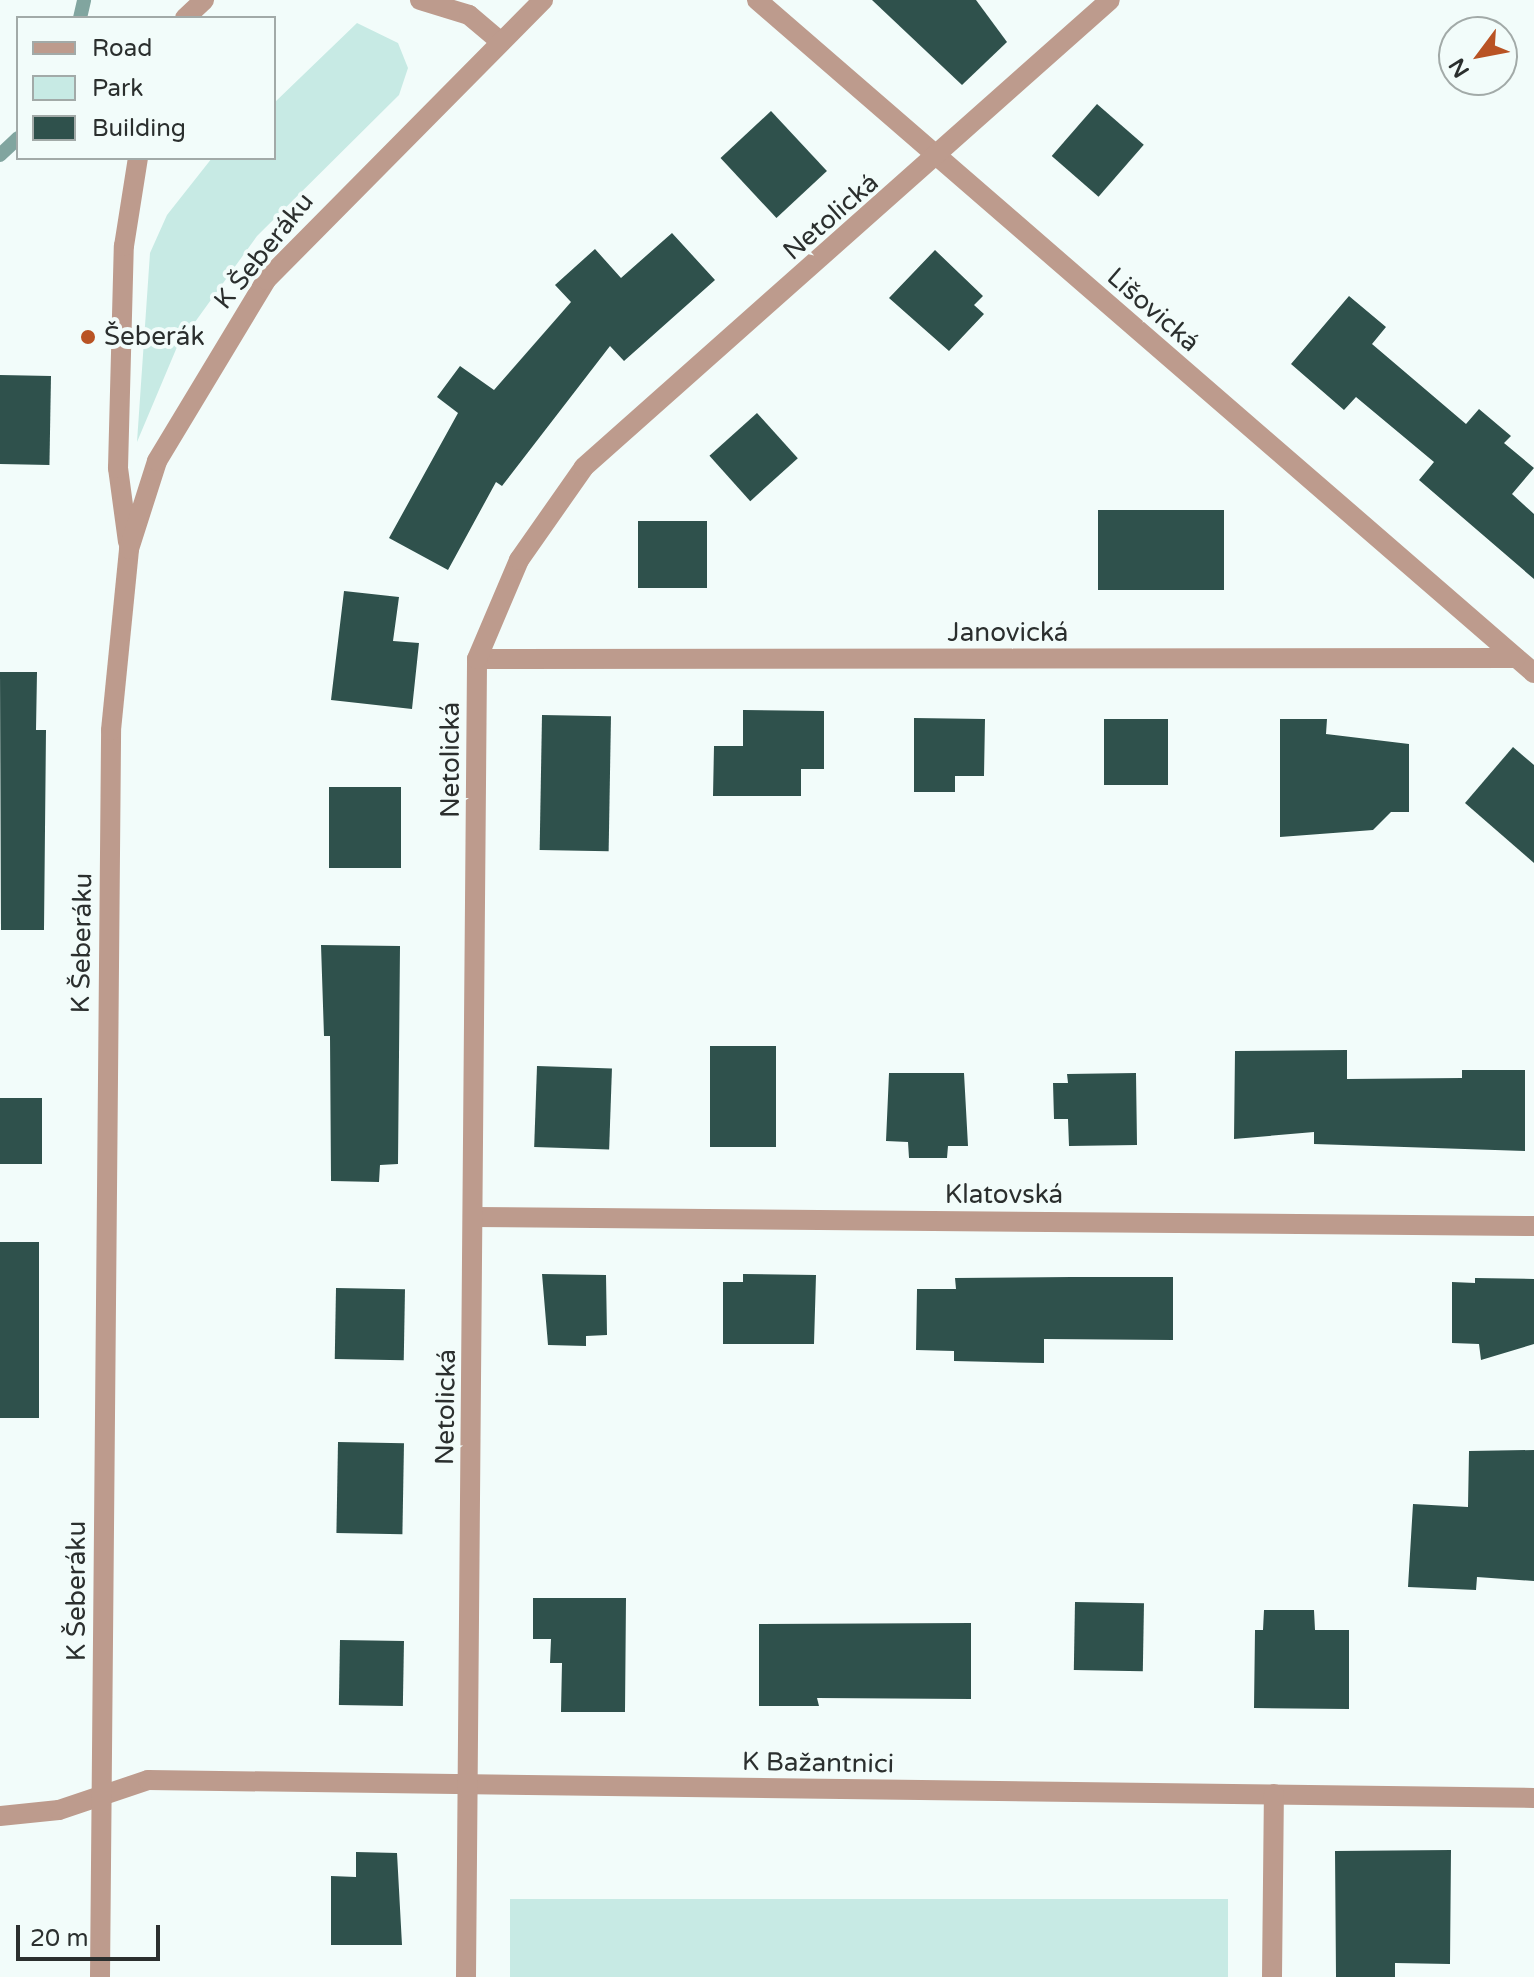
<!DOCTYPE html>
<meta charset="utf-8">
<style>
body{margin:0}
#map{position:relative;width:1534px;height:1977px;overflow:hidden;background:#f2fcfa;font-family:"Varela Round",sans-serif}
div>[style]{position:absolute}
.green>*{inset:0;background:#c7eae4;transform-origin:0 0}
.stream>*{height:14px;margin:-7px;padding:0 7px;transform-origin:7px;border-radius:7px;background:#81a59f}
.building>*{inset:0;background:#2f514c;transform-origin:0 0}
.minor>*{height:20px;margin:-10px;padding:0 10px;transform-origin:10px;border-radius:10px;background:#bd9b8d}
.dots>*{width:22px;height:22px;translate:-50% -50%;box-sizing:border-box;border:4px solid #f2fcfa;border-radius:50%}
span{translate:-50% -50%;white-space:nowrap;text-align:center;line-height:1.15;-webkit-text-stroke:8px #f2fcfa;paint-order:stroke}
.street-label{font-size:26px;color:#2b2f2e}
.poi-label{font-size:26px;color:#2b2f2e}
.left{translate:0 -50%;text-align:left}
.legend{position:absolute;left:16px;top:16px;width:260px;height:144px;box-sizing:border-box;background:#f2fcfa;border:2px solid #a2aaa8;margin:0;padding:10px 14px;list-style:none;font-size:24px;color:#2b2f2e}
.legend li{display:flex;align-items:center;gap:16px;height:40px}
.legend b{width:40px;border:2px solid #a2aaa8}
.north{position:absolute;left:1438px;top:16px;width:80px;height:80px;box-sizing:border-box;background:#f2fcfa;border:2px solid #a2aaa8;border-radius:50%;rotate:238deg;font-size:22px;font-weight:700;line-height:32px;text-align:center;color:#2b2f2e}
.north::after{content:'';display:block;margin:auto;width:28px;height:36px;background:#b95324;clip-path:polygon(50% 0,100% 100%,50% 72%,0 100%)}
.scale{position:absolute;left:16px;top:1925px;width:144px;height:36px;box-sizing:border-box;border:4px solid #2b2f2e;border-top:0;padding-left:10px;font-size:24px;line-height:28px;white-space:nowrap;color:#2b2f2e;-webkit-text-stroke:6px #f2fcfa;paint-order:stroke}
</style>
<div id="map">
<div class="green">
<div style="clip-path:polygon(357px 23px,398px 43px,408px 68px,399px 95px,257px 236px,177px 347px,137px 442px,150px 253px,167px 215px,212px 158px,274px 158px,274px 103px)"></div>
<div style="left:1228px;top:1899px;width:78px;height:718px;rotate:90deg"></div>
</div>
<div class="stream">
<div style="left:80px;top:18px;width:18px;rotate:-77deg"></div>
<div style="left:0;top:155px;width:25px;rotate:-43deg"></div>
</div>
<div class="building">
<div style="clip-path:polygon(872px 0,976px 0,1007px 42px,962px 85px)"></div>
<div style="left:1097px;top:104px;width:62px;height:69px;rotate:41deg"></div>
<div style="left:771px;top:111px;width:82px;height:69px;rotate:47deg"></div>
<div style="clip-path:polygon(672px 233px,715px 280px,624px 361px,610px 346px,502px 486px,496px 482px,448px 570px,389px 538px,458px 413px,437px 397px,460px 366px,494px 390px,571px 302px,555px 285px,595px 249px,621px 278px)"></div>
<div style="clip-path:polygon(935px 250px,983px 296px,974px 305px,984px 314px,949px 351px,889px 298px)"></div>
<div style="clip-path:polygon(1349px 296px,1386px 327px,1372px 344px,1466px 424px,1479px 409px,1511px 436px,1504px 443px,1534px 468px,1512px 494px,1534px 514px,1534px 579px,1419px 480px,1434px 462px,1356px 397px,1344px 410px,1291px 364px)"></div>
<div style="left:0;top:375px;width:51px;height:89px;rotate:1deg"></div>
<div style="left:757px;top:413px;width:61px;height:64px;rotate:48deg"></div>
<div style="left:1098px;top:510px;width:126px;height:80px"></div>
<div style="left:638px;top:521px;width:69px;height:67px"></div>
<div style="clip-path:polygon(344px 591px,399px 597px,393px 641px,419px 643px,412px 709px,331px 700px)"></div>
<div style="clip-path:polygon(0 672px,37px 672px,36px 730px,46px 730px,44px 930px,1px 930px)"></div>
<div style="clip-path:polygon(743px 710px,824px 711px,824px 769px,801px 769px,801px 796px,713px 796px,714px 746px,743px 746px)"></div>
<div style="left:542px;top:715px;width:69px;height:135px;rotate:1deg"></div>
<div style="clip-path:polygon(914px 718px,985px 719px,984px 776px,955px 776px,955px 792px,914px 792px)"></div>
<div style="left:1104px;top:719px;width:64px;height:66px"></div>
<div style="clip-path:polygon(1280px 719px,1327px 719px,1326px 734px,1409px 744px,1409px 812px,1391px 812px,1373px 830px,1280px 837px)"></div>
<div style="clip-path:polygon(1513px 747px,1534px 765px,1534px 863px,1465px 803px)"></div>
<div style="left:401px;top:787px;width:81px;height:72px;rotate:90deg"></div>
<div style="clip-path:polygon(321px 945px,400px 946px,398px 1164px,380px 1165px,379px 1182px,331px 1181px,330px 1036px,324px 1036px)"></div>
<div style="left:710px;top:1046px;width:66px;height:101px"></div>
<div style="clip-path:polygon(1347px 1050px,1347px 1079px,1462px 1078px,1462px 1070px,1525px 1070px,1525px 1151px,1314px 1144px,1314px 1132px,1234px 1139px,1235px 1051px)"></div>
<div style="left:537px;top:1066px;width:75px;height:81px;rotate:2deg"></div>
<div style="clip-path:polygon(889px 1073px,964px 1073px,968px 1146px,948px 1146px,947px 1158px,909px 1158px,908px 1142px,886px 1141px)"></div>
<div style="clip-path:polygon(1136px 1073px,1137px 1145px,1069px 1146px,1068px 1119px,1054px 1119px,1053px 1083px,1068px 1083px,1067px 1074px)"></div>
<div style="left:0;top:1098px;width:42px;height:66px"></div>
<div style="left:0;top:1242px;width:39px;height:176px"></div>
<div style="clip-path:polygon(542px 1274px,606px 1275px,607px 1335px,586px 1336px,586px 1346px,548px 1345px)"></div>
<div style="clip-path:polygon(743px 1274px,816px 1275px,814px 1344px,723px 1344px,723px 1282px,743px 1282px)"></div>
<div style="clip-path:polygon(1072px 1277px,1173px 1277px,1173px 1340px,1044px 1339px,1044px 1363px,954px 1361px,954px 1351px,916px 1350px,917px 1289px,956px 1289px,955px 1278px)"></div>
<div style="clip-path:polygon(1475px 1278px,1534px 1279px,1534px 1344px,1481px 1360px,1479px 1344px,1452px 1343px,1452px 1282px,1475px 1283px)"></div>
<div style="left:336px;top:1288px;width:69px;height:71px;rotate:1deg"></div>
<div style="left:338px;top:1442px;width:66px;height:91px;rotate:1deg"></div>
<div style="clip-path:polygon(1534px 1450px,1534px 1581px,1477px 1577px,1476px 1590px,1408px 1587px,1413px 1504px,1468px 1507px,1469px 1451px)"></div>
<div style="clip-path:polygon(533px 1598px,626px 1598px,625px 1712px,561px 1712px,562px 1663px,550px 1663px,551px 1639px,533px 1639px)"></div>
<div style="left:1075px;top:1602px;width:69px;height:68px;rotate:1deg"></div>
<div style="clip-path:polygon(1264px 1610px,1314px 1610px,1315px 1630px,1349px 1630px,1349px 1709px,1254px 1708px,1255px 1630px,1263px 1630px)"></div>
<div style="clip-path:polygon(971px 1623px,971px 1699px,817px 1698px,819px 1706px,759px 1706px,759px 1624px)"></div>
<div style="left:340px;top:1640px;width:64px;height:65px;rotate:1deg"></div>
<div style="clip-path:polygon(1451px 1850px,1450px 1964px,1395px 1963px,1395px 1977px,1336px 1977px,1335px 1851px)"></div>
<div style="clip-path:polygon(356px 1852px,397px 1853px,402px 1945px,331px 1945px,331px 1876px,356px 1877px)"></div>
</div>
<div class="minor">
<div style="left:420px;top:0;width:51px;rotate:17deg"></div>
<div style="left:469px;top:15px;width:42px;rotate:40.2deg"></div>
<div style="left:757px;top:0;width:1028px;rotate:40.9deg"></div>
<div style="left:185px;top:18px;width:26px;rotate:-43deg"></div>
<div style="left:128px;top:542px;width:75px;rotate:-97.7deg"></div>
<div style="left:118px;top:468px;width:222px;rotate:-88.5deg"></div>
<div style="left:124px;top:246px;width:89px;rotate:-81deg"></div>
<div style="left:477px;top:659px;width:1039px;rotate:-0.06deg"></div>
<div style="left:475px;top:1217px;width:1059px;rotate:0.49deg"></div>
<div style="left:0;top:1816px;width:59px;rotate:-5.8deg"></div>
<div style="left:59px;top:1810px;width:94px;rotate:-18.6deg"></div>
<div style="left:148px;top:1780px;width:1386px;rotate:0.74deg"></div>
<div style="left:100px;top:1977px;width:1247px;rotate:-89.49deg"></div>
<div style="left:111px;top:730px;width:182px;rotate:-84.3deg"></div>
<div style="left:129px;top:549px;width:92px;rotate:-72.3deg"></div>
<div style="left:157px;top:461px;width:211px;rotate:-58.9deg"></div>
<div style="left:266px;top:280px;width:394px;rotate:-45.3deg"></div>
<div style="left:466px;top:1977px;width:1318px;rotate:-89.52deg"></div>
<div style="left:477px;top:659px;width:108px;rotate:-67deg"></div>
<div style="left:519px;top:560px;width:113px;rotate:-55deg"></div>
<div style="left:584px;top:467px;width:703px;rotate:-41.6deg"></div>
<div style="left:1272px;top:1977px;width:183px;rotate:-89.4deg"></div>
</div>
<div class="dots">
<div style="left:88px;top:337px;background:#b95324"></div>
</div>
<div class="street-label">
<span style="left:831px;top:217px;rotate:-41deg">Netolická</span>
<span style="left:264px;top:251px;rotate:-51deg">K Šeberáku</span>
<span style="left:1153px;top:310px;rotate:41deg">Lišovická</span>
<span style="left:1008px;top:633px">Janovická</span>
<span style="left:451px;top:760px;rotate:-90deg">Netolická</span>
<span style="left:82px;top:943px;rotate:-89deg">K Šeberáku</span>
<span style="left:1004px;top:1195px">Klatovská</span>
<span style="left:446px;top:1407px;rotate:-89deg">Netolická</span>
<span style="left:77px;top:1591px;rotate:-90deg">K Šeberáku</span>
<span style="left:818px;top:1763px;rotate:1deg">K Bažantnici</span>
</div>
<div class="poi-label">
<span class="left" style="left:104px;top:337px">Šeberák</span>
</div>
<ul class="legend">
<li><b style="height:10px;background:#bd9b8d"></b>Road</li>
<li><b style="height:22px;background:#c7eae4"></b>Park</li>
<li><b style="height:22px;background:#2f514c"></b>Building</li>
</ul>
<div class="north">N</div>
<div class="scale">20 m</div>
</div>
